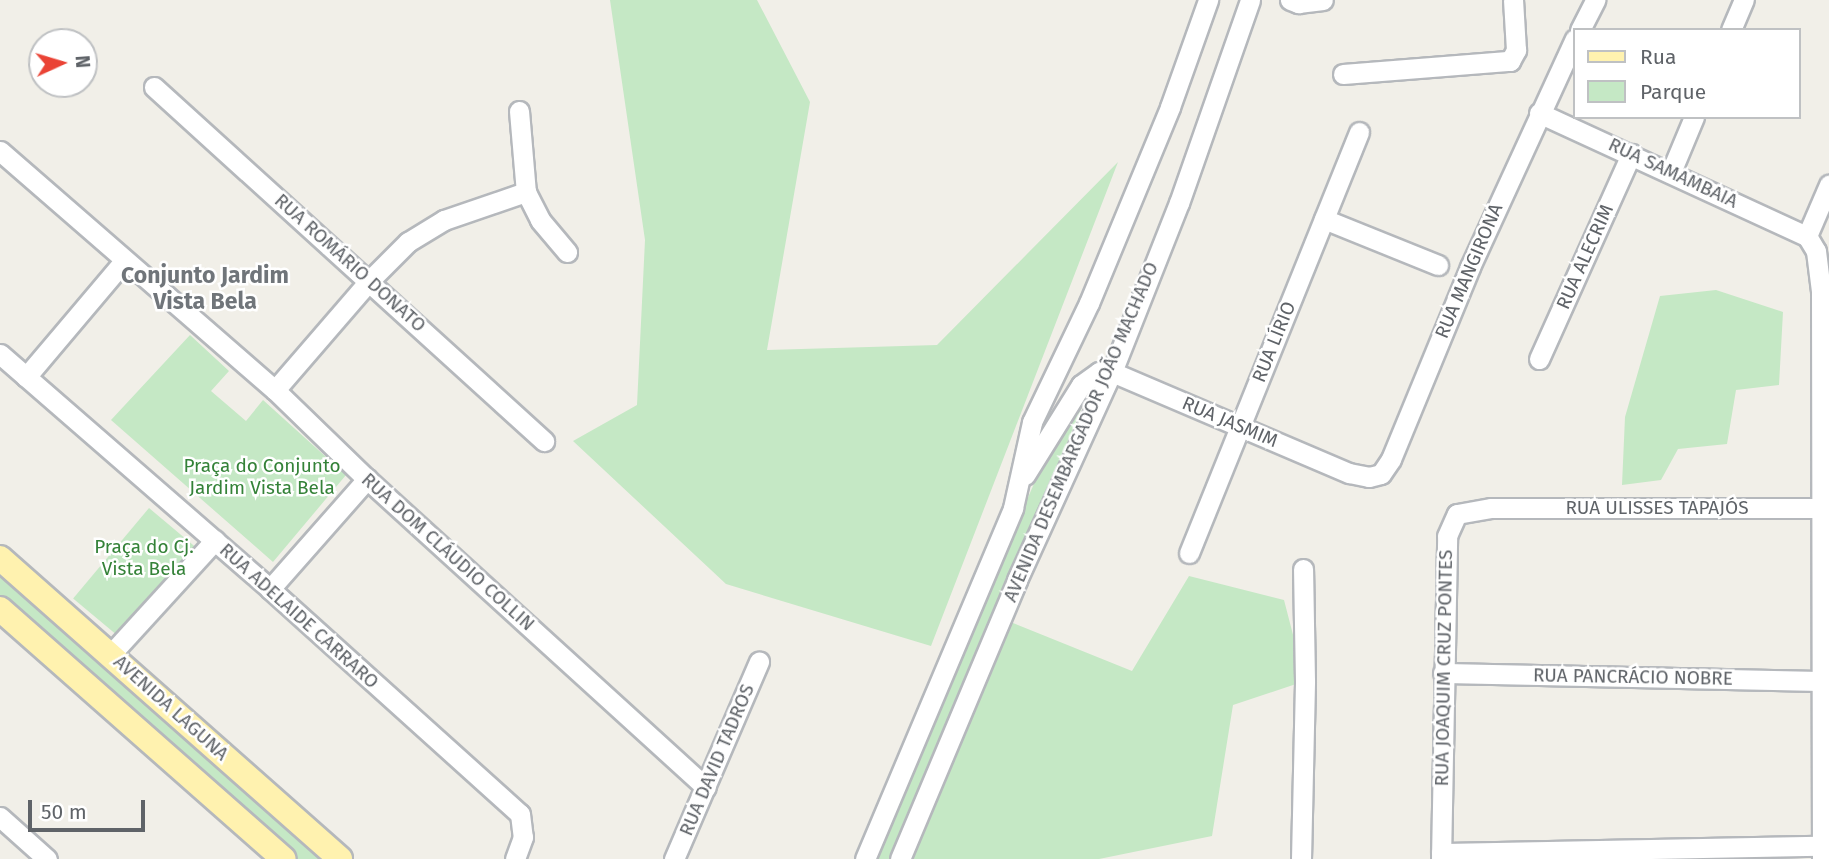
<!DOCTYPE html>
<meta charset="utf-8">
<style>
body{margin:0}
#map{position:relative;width:1829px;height:859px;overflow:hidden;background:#f1efe8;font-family:"Fira Sans",sans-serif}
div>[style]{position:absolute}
.green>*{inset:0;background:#c5e8c5;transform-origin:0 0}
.roads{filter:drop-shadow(2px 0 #b5b8bc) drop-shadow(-2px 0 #b5b8bc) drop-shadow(0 2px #b5b8bc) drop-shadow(0 -2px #b5b8bc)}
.minor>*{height:19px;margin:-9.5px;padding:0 9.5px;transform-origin:9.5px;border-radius:9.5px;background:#fff}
.major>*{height:24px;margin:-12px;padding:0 12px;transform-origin:12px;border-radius:12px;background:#fff2af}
span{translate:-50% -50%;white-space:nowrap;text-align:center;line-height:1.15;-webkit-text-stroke:5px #fff;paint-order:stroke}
.street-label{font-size:19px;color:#5f6368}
.park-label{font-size:19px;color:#348238}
.quarter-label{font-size:23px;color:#70757a;font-weight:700}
.legend{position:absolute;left:1573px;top:28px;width:228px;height:91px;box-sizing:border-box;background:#fff;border:2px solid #bfc1c3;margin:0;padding:9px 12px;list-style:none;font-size:21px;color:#5f6368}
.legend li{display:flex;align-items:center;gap:14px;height:35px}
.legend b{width:35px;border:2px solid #bfc1c3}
.north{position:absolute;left:28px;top:28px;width:70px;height:70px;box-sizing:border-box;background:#fff;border:2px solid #bfc1c3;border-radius:50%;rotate:86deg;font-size:19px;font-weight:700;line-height:28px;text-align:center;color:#5f6368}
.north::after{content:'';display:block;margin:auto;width:24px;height:32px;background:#ea4335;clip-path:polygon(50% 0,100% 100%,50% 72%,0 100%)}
.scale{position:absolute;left:28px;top:800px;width:117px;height:32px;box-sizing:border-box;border:4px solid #5f6368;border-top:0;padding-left:9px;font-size:21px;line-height:24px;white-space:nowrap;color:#5f6368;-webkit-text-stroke:5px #fff;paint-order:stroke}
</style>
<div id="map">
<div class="green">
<div style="clip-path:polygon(610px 0,757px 0,810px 102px,767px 350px,937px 345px,1118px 162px,931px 646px,726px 584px,573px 441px,637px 405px,645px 240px)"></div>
<div style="clip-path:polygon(1716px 290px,1783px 312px,1779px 385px,1736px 390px,1727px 444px,1678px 449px,1661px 480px,1622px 485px,1625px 417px,1660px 296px)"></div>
<div style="clip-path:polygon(190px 335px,229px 371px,211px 391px,246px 421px,263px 400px,346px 475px,273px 562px,111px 420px)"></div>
<div style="clip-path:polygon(1085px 400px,892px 859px,870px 859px,1064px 415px)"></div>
<div style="left:149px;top:508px;width:61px;height:118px;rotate:40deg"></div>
<div style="clip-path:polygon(0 575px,58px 628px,323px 859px,293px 859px,0 600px)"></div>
<div style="clip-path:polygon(1189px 576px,1284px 600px,1305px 681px,1233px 705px,1212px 836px,1099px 859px,911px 859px,1003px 619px,1132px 671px)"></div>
</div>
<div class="roads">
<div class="minor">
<div style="left:1290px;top:0;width:9px;rotate:21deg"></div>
<div style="left:1298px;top:3px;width:25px;rotate:-7deg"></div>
<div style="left:1580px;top:30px;width:34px;rotate:-63deg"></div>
<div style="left:1731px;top:30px;width:33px;rotate:-67deg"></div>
<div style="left:1343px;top:74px;width:168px;rotate:-4.5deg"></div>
<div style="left:1510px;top:61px;width:13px;rotate:-61deg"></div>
<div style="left:1516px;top:50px;width:50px;rotate:-93.4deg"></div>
<div style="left:154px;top:87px;width:527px;rotate:42.23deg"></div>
<div style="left:519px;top:111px;width:81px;rotate:85.1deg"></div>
<div style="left:526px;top:192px;width:31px;rotate:63deg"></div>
<div style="left:540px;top:220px;width:42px;rotate:49.8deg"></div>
<div style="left:1539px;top:113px;width:295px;rotate:24.7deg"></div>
<div style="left:0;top:151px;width:364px;rotate:41deg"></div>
<div style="left:275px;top:390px;width:128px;rotate:44.1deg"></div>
<div style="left:367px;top:479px;width:458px;rotate:42.3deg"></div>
<div style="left:1671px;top:172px;width:60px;rotate:-67.3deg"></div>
<div style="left:1324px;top:219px;width:123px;rotate:22deg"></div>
<div style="left:1807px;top:236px;width:17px;rotate:59deg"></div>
<div style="left:1816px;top:251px;width:40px;rotate:82.9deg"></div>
<div style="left:1821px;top:291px;width:568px;rotate:89.9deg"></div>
<div style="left:1807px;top:236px;width:56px;rotate:-66.7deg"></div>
<div style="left:0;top:354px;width:358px;rotate:41deg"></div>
<div style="left:270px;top:589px;width:336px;rotate:42deg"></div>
<div style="left:520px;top:814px;width:23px;rotate:83deg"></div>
<div style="left:523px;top:837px;width:23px;rotate:110deg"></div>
<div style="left:1539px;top:359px;width:225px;rotate:-65.8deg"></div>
<div style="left:26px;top:377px;width:153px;rotate:-49.8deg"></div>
<div style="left:275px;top:390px;width:145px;rotate:-49.2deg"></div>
<div style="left:370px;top:280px;width:54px;rotate:-45deg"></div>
<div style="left:408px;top:242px;width:42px;rotate:-31.4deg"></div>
<div style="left:444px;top:220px;width:87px;rotate:-18.9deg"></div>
<div style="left:1025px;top:475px;width:106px;rotate:-58.1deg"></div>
<div style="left:1081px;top:385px;width:22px;rotate:-36deg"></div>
<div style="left:1099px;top:372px;width:13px"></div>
<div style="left:1112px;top:372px;width:258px;rotate:23.1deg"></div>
<div style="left:1349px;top:473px;width:20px;rotate:11deg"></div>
<div style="left:1369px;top:477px;width:12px;rotate:-14deg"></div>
<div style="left:1381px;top:474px;width:18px;rotate:-56deg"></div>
<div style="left:1391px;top:459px;width:208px;rotate:-67.6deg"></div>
<div style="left:1470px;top:267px;width:251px;rotate:-65.3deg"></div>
<div style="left:1189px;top:553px;width:454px;rotate:-68deg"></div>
<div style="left:270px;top:589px;width:147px;rotate:-48.6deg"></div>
<div style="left:111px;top:654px;width:154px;rotate:-47.6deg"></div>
<div style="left:1443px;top:673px;width:379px;rotate:1.2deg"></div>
<div style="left:0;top:817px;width:63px;rotate:41.8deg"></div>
<div style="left:1441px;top:853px;width:381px;rotate:-1.1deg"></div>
<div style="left:674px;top:859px;width:215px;rotate:-66.7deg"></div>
<div style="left:865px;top:859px;width:381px;rotate:-67.1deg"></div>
<div style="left:1013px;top:508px;width:88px;rotate:-77.5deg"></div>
<div style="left:1032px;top:422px;width:132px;rotate:-64.4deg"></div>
<div style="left:1089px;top:303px;width:212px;rotate:-67.5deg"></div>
<div style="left:1170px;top:107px;width:114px;rotate:-70.4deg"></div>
<div style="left:900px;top:859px;width:303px;rotate:-67.2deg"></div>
<div style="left:1017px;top:580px;width:229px;rotate:-65.5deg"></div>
<div style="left:1112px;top:372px;width:182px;rotate:-68.4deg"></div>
<div style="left:1179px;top:203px;width:215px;rotate:-70.7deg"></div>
<div style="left:1301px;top:859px;width:178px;rotate:-88.7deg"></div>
<div style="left:1305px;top:681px;width:112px;rotate:-91deg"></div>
<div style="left:1441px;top:859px;width:323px;rotate:-88.9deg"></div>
<div style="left:1447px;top:536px;width:24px;rotate:-66deg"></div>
<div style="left:1457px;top:514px;width:35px;rotate:-10deg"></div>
<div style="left:1491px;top:508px;width:332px"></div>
</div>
<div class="major">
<div style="left:0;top:558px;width:454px;rotate:41.5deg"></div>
<div style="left:0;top:609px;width:378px;rotate:41.4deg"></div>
</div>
</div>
<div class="street-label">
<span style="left:1673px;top:173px;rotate:25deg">RUA SAMAMBAIA</span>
<span style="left:1585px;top:257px;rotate:-66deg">RUA ALECRIM</span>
<span style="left:350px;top:263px;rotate:42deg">RUA ROMÁRIO DONATO</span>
<span style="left:1469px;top:271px;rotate:-67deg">RUA MANGIRONA</span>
<span style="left:1274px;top:342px;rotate:-68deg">RUA LÍRIO</span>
<span style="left:1230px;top:422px;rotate:23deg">RUA JASMIM</span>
<span style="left:1081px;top:432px;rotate:-67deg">AVENIDA DESEMBARGADOR JOÃO MACHADO</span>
<span style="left:1657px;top:508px">RUA ULISSES TAPAJÓS</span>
<span style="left:448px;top:552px;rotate:42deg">RUA DOM CLÁUDIO COLLIN</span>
<span style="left:299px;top:616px;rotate:42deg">RUA ADELAIDE CARRARO</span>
<span style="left:1444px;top:668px;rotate:-89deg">RUA JOAQUIM CRUZ PONTES</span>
<span style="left:1633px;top:677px;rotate:1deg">RUA PANCRÁCIO NOBRE</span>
<span style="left:171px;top:708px;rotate:42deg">AVENIDA LAGUNA</span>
<span style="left:717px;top:760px;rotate:-67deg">RUA DAVID TADROS</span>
</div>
<div class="park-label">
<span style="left:262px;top:477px">Praça do Conjunto<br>Jardim Vista Bela</span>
<span style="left:144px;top:558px">Praça do Cj.<br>Vista Bela</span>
</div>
<div class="quarter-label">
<span style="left:205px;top:288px">Conjunto Jardim<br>Vista Bela</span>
</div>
<ul class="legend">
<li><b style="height:9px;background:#fff2af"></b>Rua</li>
<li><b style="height:19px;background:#c5e8c5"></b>Parque</li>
</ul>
<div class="north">N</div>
<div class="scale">50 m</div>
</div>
